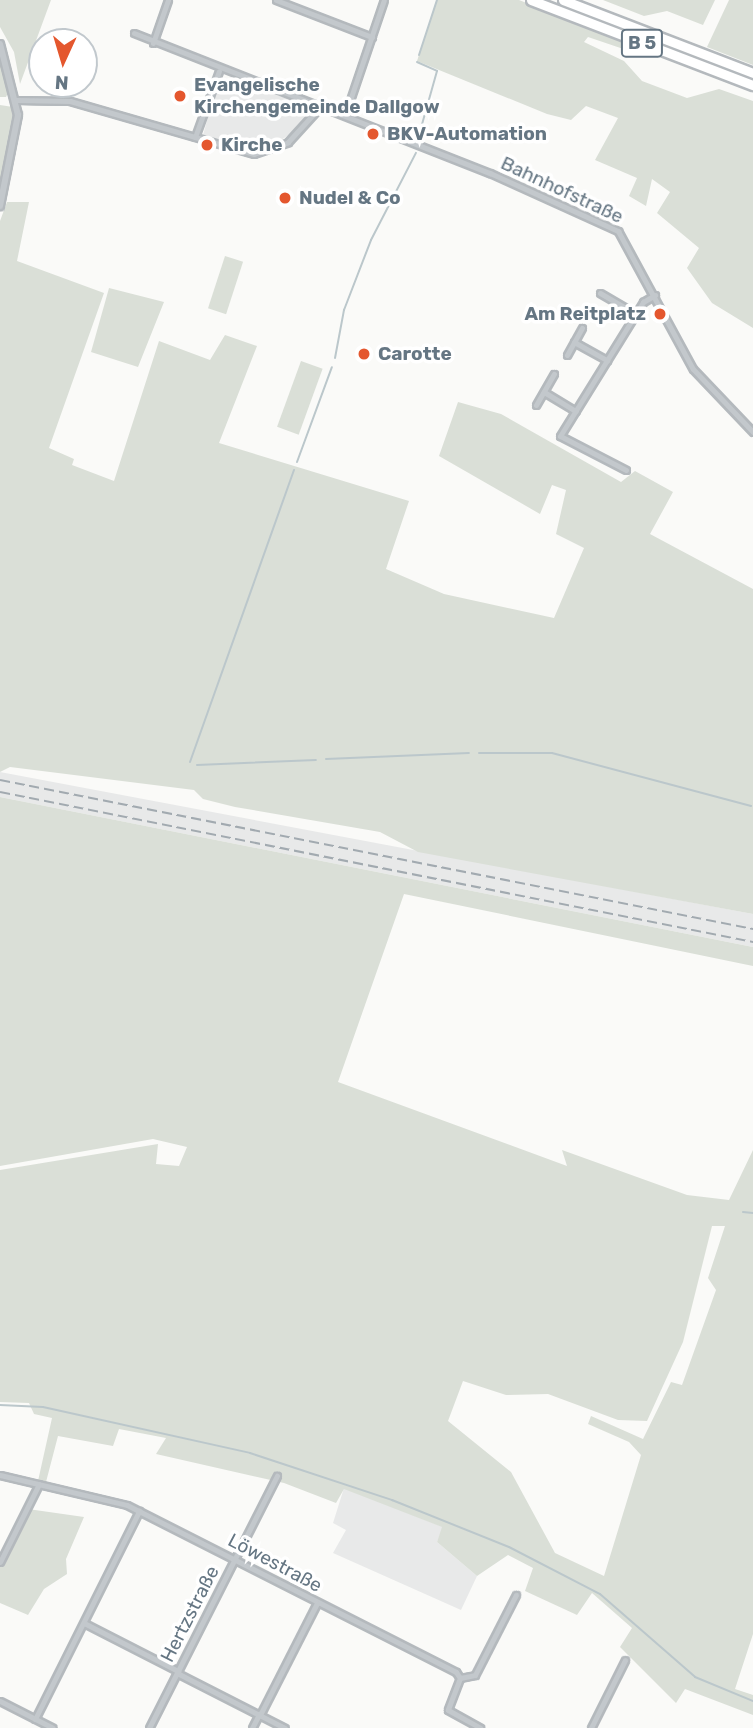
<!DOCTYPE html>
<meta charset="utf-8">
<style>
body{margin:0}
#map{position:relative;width:753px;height:1728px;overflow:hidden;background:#fafaf8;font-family:Rubik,sans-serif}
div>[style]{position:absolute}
.built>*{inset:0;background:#e8e9e9}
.green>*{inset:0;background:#dadfd7;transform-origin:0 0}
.stream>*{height:2px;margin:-1px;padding:0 1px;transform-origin:1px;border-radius:1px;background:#bbc7cb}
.roads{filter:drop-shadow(2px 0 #b4b9bd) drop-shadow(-2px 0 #b4b9bd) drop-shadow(0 2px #b4b9bd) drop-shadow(0 -2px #b4b9bd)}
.minor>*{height:5px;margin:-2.5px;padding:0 2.5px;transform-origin:2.5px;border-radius:2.5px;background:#c3c8cc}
.tertiary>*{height:6px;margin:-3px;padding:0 3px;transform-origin:3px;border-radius:3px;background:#c3c8cc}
.trunk>*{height:9px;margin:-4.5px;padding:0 4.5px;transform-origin:4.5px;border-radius:4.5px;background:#fff}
.rail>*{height:2px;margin-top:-1px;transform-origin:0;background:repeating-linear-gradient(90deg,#a2aab0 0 10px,transparent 0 15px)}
.dots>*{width:19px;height:19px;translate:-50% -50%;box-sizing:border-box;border:4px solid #fff;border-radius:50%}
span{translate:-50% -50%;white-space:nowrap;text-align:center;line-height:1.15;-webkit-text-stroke:7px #fff;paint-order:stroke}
.shield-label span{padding:2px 5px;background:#fff;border:2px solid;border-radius:5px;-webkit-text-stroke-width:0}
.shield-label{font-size:18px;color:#657683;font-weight:700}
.poi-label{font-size:19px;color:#657683;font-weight:700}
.left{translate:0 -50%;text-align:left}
.right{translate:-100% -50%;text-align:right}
.street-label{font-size:19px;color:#657683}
.north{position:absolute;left:28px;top:28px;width:70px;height:70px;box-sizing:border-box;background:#fff;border:2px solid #c1c8cd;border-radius:50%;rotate:184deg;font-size:19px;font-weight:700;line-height:28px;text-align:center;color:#657683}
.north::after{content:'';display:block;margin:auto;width:24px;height:32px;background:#e4572e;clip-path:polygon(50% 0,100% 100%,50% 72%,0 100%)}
</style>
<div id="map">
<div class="built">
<div style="clip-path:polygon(231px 77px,303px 105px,312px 111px,306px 123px,265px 151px,203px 135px,218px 82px)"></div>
<div style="clip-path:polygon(0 772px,753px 914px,753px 947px,0 797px)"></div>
<div style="clip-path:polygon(344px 1488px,443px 1527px,437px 1542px,477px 1576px,461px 1610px,333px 1553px,346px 1530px,333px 1523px)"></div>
</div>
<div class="green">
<div style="clip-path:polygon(0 0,51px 0,20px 84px,14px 52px,0 27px)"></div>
<div style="clip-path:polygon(437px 0,519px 0,645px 50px,647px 57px,588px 37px,584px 42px,624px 61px,642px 81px,687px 98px,719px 89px,753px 101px,753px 328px,712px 303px,687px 268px,699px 248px,657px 213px,670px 192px,652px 179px,646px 206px,629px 196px,637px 178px,595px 160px,618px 118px,586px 106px,571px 120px,547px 114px,417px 61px)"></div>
<div style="clip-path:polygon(603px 0,715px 0,703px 25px,667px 11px,644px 16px)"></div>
<div style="clip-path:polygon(729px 0,753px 0,753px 65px,707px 47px)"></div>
<div style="clip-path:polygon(0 57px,10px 89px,6px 97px,0 97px)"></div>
<div style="clip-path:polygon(0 105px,13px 107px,11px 158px,0 198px)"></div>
<div style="clip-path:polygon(7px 202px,29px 202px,17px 261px,104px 293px,49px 448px,74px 459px,72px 465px,114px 481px,159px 341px,210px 360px,225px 335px,257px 346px,219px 443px,409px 501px,386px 569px,444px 594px,554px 618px,584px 548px,556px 534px,566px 490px,552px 485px,540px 514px,439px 456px,458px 402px,501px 414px,621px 482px,635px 471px,673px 492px,650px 534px,753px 589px,753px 914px,418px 852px,380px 832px,235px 807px,203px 799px,194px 790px,10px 767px,0 772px,0 221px)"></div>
<div style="left:225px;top:256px;width:19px;height:55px;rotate:18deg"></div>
<div style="clip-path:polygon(109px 288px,164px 302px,138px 367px,91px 352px)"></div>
<div style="left:301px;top:361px;width:23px;height:70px;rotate:20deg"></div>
<div style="clip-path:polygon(evenodd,0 797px,753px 947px,753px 966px,404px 894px,338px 1082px,567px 1166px,562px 1150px,687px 1195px,729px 1200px,753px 1150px,753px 1634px,735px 1689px,753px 1695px,753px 1715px,685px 1689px,676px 1703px,620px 1647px,632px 1628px,592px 1593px,577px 1615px,525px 1591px,533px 1568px,508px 1555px,477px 1576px,437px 1542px,442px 1527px,344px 1489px,336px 1503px,284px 1483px,156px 1454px,166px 1438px,119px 1429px,113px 1446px,58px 1436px,46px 1482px,38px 1481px,52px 1418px,34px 1414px,29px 1403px,0 1402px,0 1170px,158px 1144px,156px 1164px,179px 1166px,187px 1147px,153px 1139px,0 1166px,0 797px,712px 1226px,725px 1226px,708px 1278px,716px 1290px,682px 1385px,671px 1382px,643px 1439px,591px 1416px,588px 1424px,629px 1442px,641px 1455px,604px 1576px,555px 1553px,511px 1472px,448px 1421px,463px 1381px,506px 1395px,548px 1394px,618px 1420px,647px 1421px,683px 1342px,712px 1226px)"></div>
<div style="clip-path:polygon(28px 1509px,84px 1517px,66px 1559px,67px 1574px,44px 1589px,28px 1615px,0 1603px,0 1564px)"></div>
</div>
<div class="stream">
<div style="left:419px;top:55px;width:58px;rotate:-71.9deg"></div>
<div style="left:417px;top:62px;width:22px;rotate:24deg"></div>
<div style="left:437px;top:71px;width:66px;rotate:105.7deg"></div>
<div style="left:335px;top:358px;width:49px;rotate:-79.4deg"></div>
<div style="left:344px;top:310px;width:75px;rotate:-68.9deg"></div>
<div style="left:371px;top:240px;width:98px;rotate:-62.7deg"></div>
<div style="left:297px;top:462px;width:101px;rotate:-69.8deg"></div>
<div style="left:479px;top:753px;width:73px"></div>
<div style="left:552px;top:753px;width:206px;rotate:14.9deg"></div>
<div style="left:326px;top:759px;width:143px;rotate:-2.4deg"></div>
<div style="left:190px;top:762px;width:310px;rotate:-70.4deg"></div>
<div style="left:197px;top:765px;width:119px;rotate:-2.4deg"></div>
<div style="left:743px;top:1212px;width:10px;rotate:6deg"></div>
<div style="left:0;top:1405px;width:43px;rotate:2.7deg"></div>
<div style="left:43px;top:1407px;width:212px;rotate:12.5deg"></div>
<div style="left:250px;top:1453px;width:150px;rotate:18.3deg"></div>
<div style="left:392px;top:1500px;width:126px;rotate:21.9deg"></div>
<div style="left:509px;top:1547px;width:102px;rotate:27.3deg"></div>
<div style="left:600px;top:1594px;width:126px;rotate:41.1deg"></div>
<div style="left:695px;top:1677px;width:63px;rotate:22.5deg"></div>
</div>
<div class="roads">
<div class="minor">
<div style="left:276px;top:0;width:103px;rotate:21.1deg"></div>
<div style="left:134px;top:33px;width:383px;rotate:21.5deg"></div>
<div style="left:490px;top:173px;width:141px;rotate:24.4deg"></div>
<div style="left:618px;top:231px;width:157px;rotate:61.5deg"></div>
<div style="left:693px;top:369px;width:87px;rotate:46.4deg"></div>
<div style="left:153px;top:43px;width:46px;rotate:-70.8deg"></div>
<div style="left:17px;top:100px;width:53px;rotate:1.1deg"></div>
<div style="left:70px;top:101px;width:191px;rotate:16.1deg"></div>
<div style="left:254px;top:154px;width:36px;rotate:-19deg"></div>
<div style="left:288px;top:142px;width:45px;rotate:-47.7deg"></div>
<div style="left:345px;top:115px;width:121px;rotate:-71.3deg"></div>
<div style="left:195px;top:137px;width:70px;rotate:-70deg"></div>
<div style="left:600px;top:293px;width:42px;rotate:30.3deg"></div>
<div style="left:574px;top:342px;width:38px;rotate:29deg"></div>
<div style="left:567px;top:355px;width:31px;rotate:-61deg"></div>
<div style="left:544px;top:392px;width:37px;rotate:31deg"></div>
<div style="left:536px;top:405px;width:36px;rotate:-60deg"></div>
<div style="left:626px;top:470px;width:74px;rotate:-152.7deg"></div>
<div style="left:560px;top:436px;width:158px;rotate:-58.2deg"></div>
<div style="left:643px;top:302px;width:14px;rotate:-30deg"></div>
<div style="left:0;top:1475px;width:130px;rotate:13.3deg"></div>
<div style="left:127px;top:1505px;width:369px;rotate:26.9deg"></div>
<div style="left:456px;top:1672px;width:7px;rotate:56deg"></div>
<div style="left:460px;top:1678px;width:34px;rotate:111deg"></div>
<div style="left:448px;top:1710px;width:37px;rotate:29deg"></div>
<div style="left:0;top:1562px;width:87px;rotate:-63.4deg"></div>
<div style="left:84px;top:1623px;width:106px;rotate:27.1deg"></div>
<div style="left:177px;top:1673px;width:121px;rotate:27deg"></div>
<div style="left:460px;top:1678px;width:15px;rotate:-11deg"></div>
<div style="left:475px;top:1675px;width:90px;rotate:-62.9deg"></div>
<div style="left:0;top:1701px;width:59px;rotate:27deg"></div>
<div style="left:260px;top:1715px;width:126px;rotate:-63deg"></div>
<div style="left:35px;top:1719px;width:233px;rotate:-63.4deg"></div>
<div style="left:149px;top:1728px;width:283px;rotate:-63.1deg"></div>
<div style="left:252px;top:1728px;width:16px;rotate:-63deg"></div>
<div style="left:591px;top:1728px;width:76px;rotate:-63.4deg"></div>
</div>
<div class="tertiary">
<div style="left:0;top:44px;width:73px;rotate:75.8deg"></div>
<div style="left:18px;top:115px;width:93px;rotate:101.2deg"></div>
</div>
<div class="trunk">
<div style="left:531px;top:0;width:238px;rotate:21deg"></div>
<div style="left:563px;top:0;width:204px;rotate:21deg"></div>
</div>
</div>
<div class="rail">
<div style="left:0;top:780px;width:768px;rotate:11.19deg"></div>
<div style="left:0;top:792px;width:768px;rotate:11.27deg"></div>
</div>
<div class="dots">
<div style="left:180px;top:96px;background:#e4572e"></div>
<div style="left:373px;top:134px;background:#e4572e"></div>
<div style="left:207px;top:145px;background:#e4572e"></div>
<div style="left:285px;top:198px;background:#e4572e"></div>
<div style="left:660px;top:314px;background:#e4572e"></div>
<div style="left:364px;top:354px;background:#e4572e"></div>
</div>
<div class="shield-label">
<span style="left:642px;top:43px">B 5</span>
</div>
<div class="poi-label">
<span class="left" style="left:194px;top:96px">Evangelische<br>Kirchengemeinde Dallgow</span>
<span class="left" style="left:387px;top:134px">BKV-Automation</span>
<span class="left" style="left:221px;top:145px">Kirche</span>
<span class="left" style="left:299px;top:198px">Nudel &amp; Co</span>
<span class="right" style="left:646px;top:314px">Am Reitplatz</span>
<span class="left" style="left:378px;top:354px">Carotte</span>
</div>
<div class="street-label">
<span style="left:562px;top:190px;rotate:25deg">Bahnhofstraße</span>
<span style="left:275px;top:1563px;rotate:28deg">Löwestraße</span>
<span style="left:190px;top:1614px;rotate:-63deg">Hertzstraße</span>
</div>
<div class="north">N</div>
</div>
